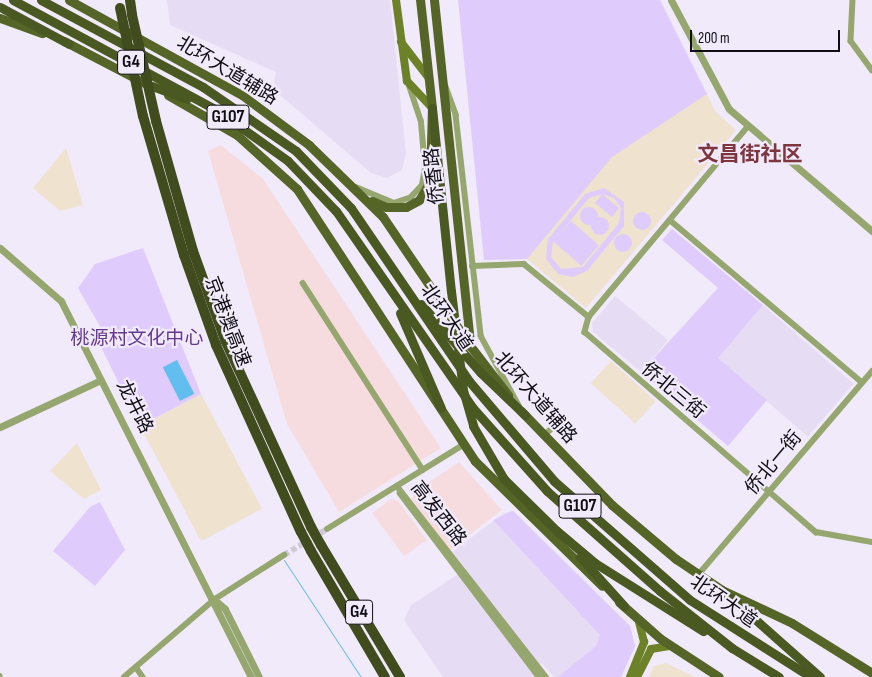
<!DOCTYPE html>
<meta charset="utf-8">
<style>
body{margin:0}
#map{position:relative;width:872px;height:677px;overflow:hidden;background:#f1eafb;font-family:"Sofia Sans Condensed","Noto Sans SC",sans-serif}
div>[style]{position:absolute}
.built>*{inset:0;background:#e6ddf4;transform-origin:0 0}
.industrial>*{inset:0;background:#f7dcdf}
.education>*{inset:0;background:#efe2ce;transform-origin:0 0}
.green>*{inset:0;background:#dfcbfc;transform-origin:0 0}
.round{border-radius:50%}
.water>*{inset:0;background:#62beee;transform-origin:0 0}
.stream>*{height:1px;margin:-0.5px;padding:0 0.5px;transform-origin:0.5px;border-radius:0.5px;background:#62beee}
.minor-tunnel>*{height:5.5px;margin-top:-2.75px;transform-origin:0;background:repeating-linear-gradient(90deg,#cfc9d8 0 5.5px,transparent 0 8.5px)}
.minor>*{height:5.5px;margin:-2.75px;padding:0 2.75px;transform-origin:2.75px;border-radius:2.75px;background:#96a66f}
.tertiary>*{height:7px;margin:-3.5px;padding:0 3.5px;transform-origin:3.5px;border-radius:3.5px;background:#96a66f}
.secondary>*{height:8px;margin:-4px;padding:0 4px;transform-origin:4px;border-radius:4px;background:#6d8228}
.primary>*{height:9px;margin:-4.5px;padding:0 4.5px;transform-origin:4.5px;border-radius:4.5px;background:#556427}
.trunk>*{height:9px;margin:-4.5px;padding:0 4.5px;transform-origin:4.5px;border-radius:4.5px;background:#4a5822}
.motorway>*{height:10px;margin:-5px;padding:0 5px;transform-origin:5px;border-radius:5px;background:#404b1e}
.trunk-bridge>*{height:9px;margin:-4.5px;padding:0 4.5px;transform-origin:4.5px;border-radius:4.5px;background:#4a5822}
.motorway-bridge>*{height:10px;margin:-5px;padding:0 5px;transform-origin:5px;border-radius:5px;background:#404b1e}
span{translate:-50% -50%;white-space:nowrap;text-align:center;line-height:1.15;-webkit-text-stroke:4.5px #f1eafb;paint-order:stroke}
.shield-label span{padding:1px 4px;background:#f1eafb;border:1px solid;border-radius:4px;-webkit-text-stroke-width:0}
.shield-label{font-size:18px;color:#100e13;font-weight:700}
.street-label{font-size:19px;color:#100e13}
.park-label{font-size:19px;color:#643890}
.quarter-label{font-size:21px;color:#7d353e;font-weight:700}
.scale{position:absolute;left:690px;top:30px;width:150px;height:22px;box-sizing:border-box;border:2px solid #100e13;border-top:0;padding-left:6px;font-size:15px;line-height:18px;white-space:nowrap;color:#100e13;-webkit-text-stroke:4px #f1eafb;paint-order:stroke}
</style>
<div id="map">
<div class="built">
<div style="clip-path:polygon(167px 0,390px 0,406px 153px,402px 170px,387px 178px,371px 173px,273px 89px,276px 72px,170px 25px)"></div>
<div style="clip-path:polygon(615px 296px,668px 340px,641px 372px,593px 332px,592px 323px)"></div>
<div style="left:763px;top:305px;width:120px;height:70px;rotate:41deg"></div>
<div style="clip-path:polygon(513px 511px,630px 626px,635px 646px,621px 677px,554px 677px,542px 663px,532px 671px,537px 677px,443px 677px,404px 620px,411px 605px,466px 569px,452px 552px,504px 513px)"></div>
</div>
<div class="industrial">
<div style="clip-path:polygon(221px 145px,263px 179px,441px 448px,339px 512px,287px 424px,208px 151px)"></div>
<div style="clip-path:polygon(459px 462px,502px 510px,450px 550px,412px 499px,413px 493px)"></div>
<div style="clip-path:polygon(391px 499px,398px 501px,427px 540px,404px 556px,372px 513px)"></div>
</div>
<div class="education">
<div style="clip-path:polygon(707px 94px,715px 111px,736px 130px,586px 308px,527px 259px,612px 156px)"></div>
<div style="clip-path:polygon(66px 148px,83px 205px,60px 211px,33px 188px)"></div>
<div style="left:611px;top:361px;width:60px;height:30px;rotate:42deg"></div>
<div style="left:201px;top:394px;width:130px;height:69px;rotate:62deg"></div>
<div style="clip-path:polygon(77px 443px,101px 490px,84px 499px,50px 471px)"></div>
<div style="clip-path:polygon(666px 663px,693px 676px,694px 677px,649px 677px,654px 666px)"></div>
</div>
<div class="green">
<div style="clip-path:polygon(458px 0,660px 0,707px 94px,612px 157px,527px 259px,484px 260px)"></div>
<div style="clip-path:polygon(evenodd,604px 188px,624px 202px,624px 226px,587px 271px,573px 277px,558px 274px,546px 259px,548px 239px,585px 194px,604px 188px,602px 194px,595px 203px,612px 217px,619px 208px,602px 194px,614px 198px,621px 208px,619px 223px,583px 267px,561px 269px,551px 257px,553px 242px,589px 198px,602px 194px)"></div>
<div class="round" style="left:580px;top:207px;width:18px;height:18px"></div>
<div class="round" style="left:633px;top:212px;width:18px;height:18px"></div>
<div class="round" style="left:591px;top:217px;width:18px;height:18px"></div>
<div style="left:571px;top:221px;width:37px;height:27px;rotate:41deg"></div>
<div style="clip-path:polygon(672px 229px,763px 305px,718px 358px,767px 400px,728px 446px,641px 372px,718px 288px,662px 240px)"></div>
<div class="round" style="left:614px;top:234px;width:18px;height:18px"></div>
<div style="clip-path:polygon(143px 248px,201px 394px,140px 426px,95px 335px,102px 330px,78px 288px,95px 264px)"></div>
<div style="clip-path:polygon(100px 502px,125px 550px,95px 586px,53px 551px,90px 507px)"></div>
<div style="clip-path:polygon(513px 511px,630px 626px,635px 646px,621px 677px,558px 677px,596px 646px,600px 635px,493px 520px)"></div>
</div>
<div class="water">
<div style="left:177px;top:360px;width:38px;height:16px;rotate:63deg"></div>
</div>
<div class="stream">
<div style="left:284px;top:560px;width:140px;rotate:56.7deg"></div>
</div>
<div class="minor-tunnel">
<div style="left:284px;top:555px;width:50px;rotate:-31.2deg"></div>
</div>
<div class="minor">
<div style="left:853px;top:0;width:41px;rotate:92.8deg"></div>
<div style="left:851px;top:41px;width:36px;rotate:54deg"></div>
<div style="left:445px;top:84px;width:33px;rotate:70deg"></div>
<div style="left:456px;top:115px;width:222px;rotate:83.5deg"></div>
<div style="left:481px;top:336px;width:83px;rotate:61.3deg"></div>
<div style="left:748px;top:127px;width:248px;rotate:129.9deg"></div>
<div style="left:589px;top:317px;width:16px;rotate:105deg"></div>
<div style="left:585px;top:332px;width:306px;rotate:40.9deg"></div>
<div style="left:816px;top:532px;width:57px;rotate:10.1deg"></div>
<div style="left:356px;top:187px;width:41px;rotate:22.8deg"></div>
<div style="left:394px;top:203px;width:18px;rotate:-19deg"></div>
<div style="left:411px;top:197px;width:16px;rotate:-47deg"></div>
<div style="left:422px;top:185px;width:17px;rotate:-80deg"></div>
<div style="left:425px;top:168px;width:46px;rotate:-95deg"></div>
<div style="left:421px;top:122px;width:41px;rotate:-108.4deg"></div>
<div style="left:670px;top:220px;width:251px;rotate:40.2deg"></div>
<div style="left:472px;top:266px;width:52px;rotate:-2.2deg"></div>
<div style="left:524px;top:264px;width:84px;rotate:39.2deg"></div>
<div style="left:303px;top:283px;width:222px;rotate:57.3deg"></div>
<div style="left:544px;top:435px;width:23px;rotate:-38deg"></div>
<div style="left:397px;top:486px;width:242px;rotate:52deg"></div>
<div style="left:400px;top:493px;width:231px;rotate:52.9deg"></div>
<div style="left:327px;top:529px;width:160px;rotate:-31.7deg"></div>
<div style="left:698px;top:575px;width:268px;rotate:-49.5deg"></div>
<div style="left:136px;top:667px;width:12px;rotate:55deg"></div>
<div style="left:0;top:676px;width:1px;rotate:90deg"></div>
<div style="left:124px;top:677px;width:120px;rotate:-40.6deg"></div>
<div style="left:215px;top:599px;width:82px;rotate:-32.5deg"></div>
</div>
<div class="tertiary">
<div style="left:671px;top:0;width:123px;rotate:62deg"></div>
<div style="left:729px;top:109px;width:188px;rotate:40.5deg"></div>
<div style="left:0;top:248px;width:81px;rotate:41deg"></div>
<div style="left:61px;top:301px;width:421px;rotate:63.2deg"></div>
<div style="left:0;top:427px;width:111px;rotate:-25deg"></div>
<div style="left:215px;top:600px;width:13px;rotate:42deg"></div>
<div style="left:225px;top:609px;width:76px;rotate:63.4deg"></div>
</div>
<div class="secondary">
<div style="left:396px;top:0;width:82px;rotate:82.3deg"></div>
<div style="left:407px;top:81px;width:37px;rotate:47deg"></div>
<div style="left:401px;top:42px;width:44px;rotate:52.4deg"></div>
<div style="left:630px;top:677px;width:38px;rotate:-68deg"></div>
<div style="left:644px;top:642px;width:21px;rotate:-104deg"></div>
<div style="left:637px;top:677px;width:31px;rotate:-63deg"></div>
<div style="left:651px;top:649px;width:20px;rotate:-9deg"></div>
</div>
<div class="primary">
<div style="left:69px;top:0;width:197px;rotate:28.8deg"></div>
<div style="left:242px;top:95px;width:84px;rotate:36.7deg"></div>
<div style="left:309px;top:145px;width:103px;rotate:44.2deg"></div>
<div style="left:383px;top:217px;width:157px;rotate:55.9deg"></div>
<div style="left:471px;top:347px;width:61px;rotate:52.4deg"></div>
<div style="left:434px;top:0;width:347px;rotate:84deg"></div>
<div style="left:0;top:18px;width:45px;rotate:19.7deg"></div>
<div style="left:64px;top:41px;width:99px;rotate:27.6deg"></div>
<div style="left:168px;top:95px;width:80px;rotate:30.1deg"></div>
<div style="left:237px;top:135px;width:81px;rotate:42deg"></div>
<div style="left:297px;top:189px;width:325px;rotate:56.8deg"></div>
<div style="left:475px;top:461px;width:178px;rotate:44.5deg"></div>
<div style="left:372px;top:201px;width:15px;rotate:23deg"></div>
<div style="left:386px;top:207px;width:20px"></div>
<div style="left:406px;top:207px;width:15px;rotate:-28deg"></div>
<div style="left:419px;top:200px;width:21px;rotate:-59deg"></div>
<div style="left:430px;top:182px;width:74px;rotate:-88.5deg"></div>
<div style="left:432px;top:108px;width:109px;rotate:-96.3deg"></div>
<div style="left:521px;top:411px;width:131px;rotate:45.9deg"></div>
<div style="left:612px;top:505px;width:84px;rotate:40.2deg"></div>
<div style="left:676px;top:559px;width:55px;rotate:34deg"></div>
<div style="left:722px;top:590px;width:77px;rotate:25.2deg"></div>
<div style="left:792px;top:623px;width:94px;rotate:32deg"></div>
<div style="left:619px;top:602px;width:56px;rotate:41.4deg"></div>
<div style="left:661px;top:639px;width:69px;rotate:33.2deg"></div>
</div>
<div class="trunk">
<div style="left:13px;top:0;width:233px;rotate:28.4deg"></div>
<div style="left:218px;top:111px;width:86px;rotate:35.5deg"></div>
<div style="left:288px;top:161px;width:69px;rotate:46.2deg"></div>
<div style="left:336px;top:211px;width:239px;rotate:55.2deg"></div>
<div style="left:472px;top:407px;width:113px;rotate:48.2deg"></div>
<div style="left:547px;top:491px;width:151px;rotate:41.5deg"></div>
<div style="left:660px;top:591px;width:92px;rotate:38.4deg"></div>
<div style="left:732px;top:648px;width:55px;rotate:31.7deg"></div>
<div style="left:41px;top:0;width:184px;rotate:28.2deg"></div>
<div style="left:203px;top:87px;width:113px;rotate:34.5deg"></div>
<div style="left:296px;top:151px;width:79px;rotate:46deg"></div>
<div style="left:351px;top:208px;width:209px;rotate:55.7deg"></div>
<div style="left:469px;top:381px;width:131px;rotate:49.6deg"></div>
<div style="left:554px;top:481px;width:181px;rotate:41.2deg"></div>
<div style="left:690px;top:600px;width:143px;rotate:32.5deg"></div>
<div style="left:0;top:7px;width:78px;rotate:28.2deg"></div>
<div style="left:152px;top:86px;width:37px;rotate:20deg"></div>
<div style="left:432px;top:108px;width:184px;rotate:84.1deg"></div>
<div style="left:421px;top:304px;width:91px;rotate:49deg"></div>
<div style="left:481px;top:373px;width:61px;rotate:43.7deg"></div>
<div style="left:400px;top:313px;width:103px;rotate:66.7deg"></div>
<div style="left:557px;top:531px;width:50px;rotate:40.1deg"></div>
<div style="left:595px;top:563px;width:128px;rotate:32.2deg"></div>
<div style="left:580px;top:557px;width:66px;rotate:48.1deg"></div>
<div style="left:722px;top:590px;width:131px;rotate:41.6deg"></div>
</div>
<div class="motorway">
<div style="left:130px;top:0;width:15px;rotate:82deg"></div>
<div style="left:143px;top:116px;width:145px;rotate:73.6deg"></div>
<div style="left:184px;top:255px;width:96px;rotate:70.4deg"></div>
<div style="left:216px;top:345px;width:205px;rotate:65.6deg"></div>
<div style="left:156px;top:121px;width:135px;rotate:74.1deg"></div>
<div style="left:193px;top:251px;width:95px;rotate:70.2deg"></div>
<div style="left:225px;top:340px;width:206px;rotate:65.3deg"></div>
<div style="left:321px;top:545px;width:154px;rotate:59.1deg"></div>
<div style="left:311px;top:551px;width:146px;rotate:59.6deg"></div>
</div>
<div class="trunk-bridge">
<div style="left:451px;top:291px;width:100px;rotate:83.1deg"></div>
<div style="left:463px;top:390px;width:37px;rotate:74deg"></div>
<div style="left:473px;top:426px;width:61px;rotate:59.7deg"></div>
<div style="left:504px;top:479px;width:74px;rotate:44.5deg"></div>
</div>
<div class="motorway-bridge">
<div style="left:120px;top:8px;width:110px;rotate:78deg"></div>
<div style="left:132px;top:15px;width:109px;rotate:77.2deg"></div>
<div style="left:311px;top:527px;width:21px;rotate:61deg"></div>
<div style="left:301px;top:532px;width:21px;rotate:62deg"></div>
</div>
<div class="shield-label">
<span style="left:131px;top:62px">G4</span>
<span style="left:228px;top:117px">G107</span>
<span style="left:580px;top:506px">G107</span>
<span style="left:359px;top:612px">G4</span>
</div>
<div class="street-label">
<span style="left:227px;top:71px;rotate:31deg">北环大道辅路</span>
<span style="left:435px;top:176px;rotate:-96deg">侨香路</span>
<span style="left:446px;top:318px;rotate:56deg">北环大道</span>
<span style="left:227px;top:322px;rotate:69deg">京港澳高速</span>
<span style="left:673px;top:391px;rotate:40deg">侨北三街</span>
<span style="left:535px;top:398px;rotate:49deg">北环大道辅路</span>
<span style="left:134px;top:407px;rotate:63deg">龙井路</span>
<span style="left:774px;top:463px;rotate:-50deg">侨北一街</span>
<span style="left:438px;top:514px;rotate:52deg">高发西路</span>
<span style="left:723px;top:602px;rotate:35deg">北环大道</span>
</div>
<div class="park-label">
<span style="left:137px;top:339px">桃源村文化中心</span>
</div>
<div class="quarter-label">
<span style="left:750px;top:155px">文昌街社区</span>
</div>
<div class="scale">200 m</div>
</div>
